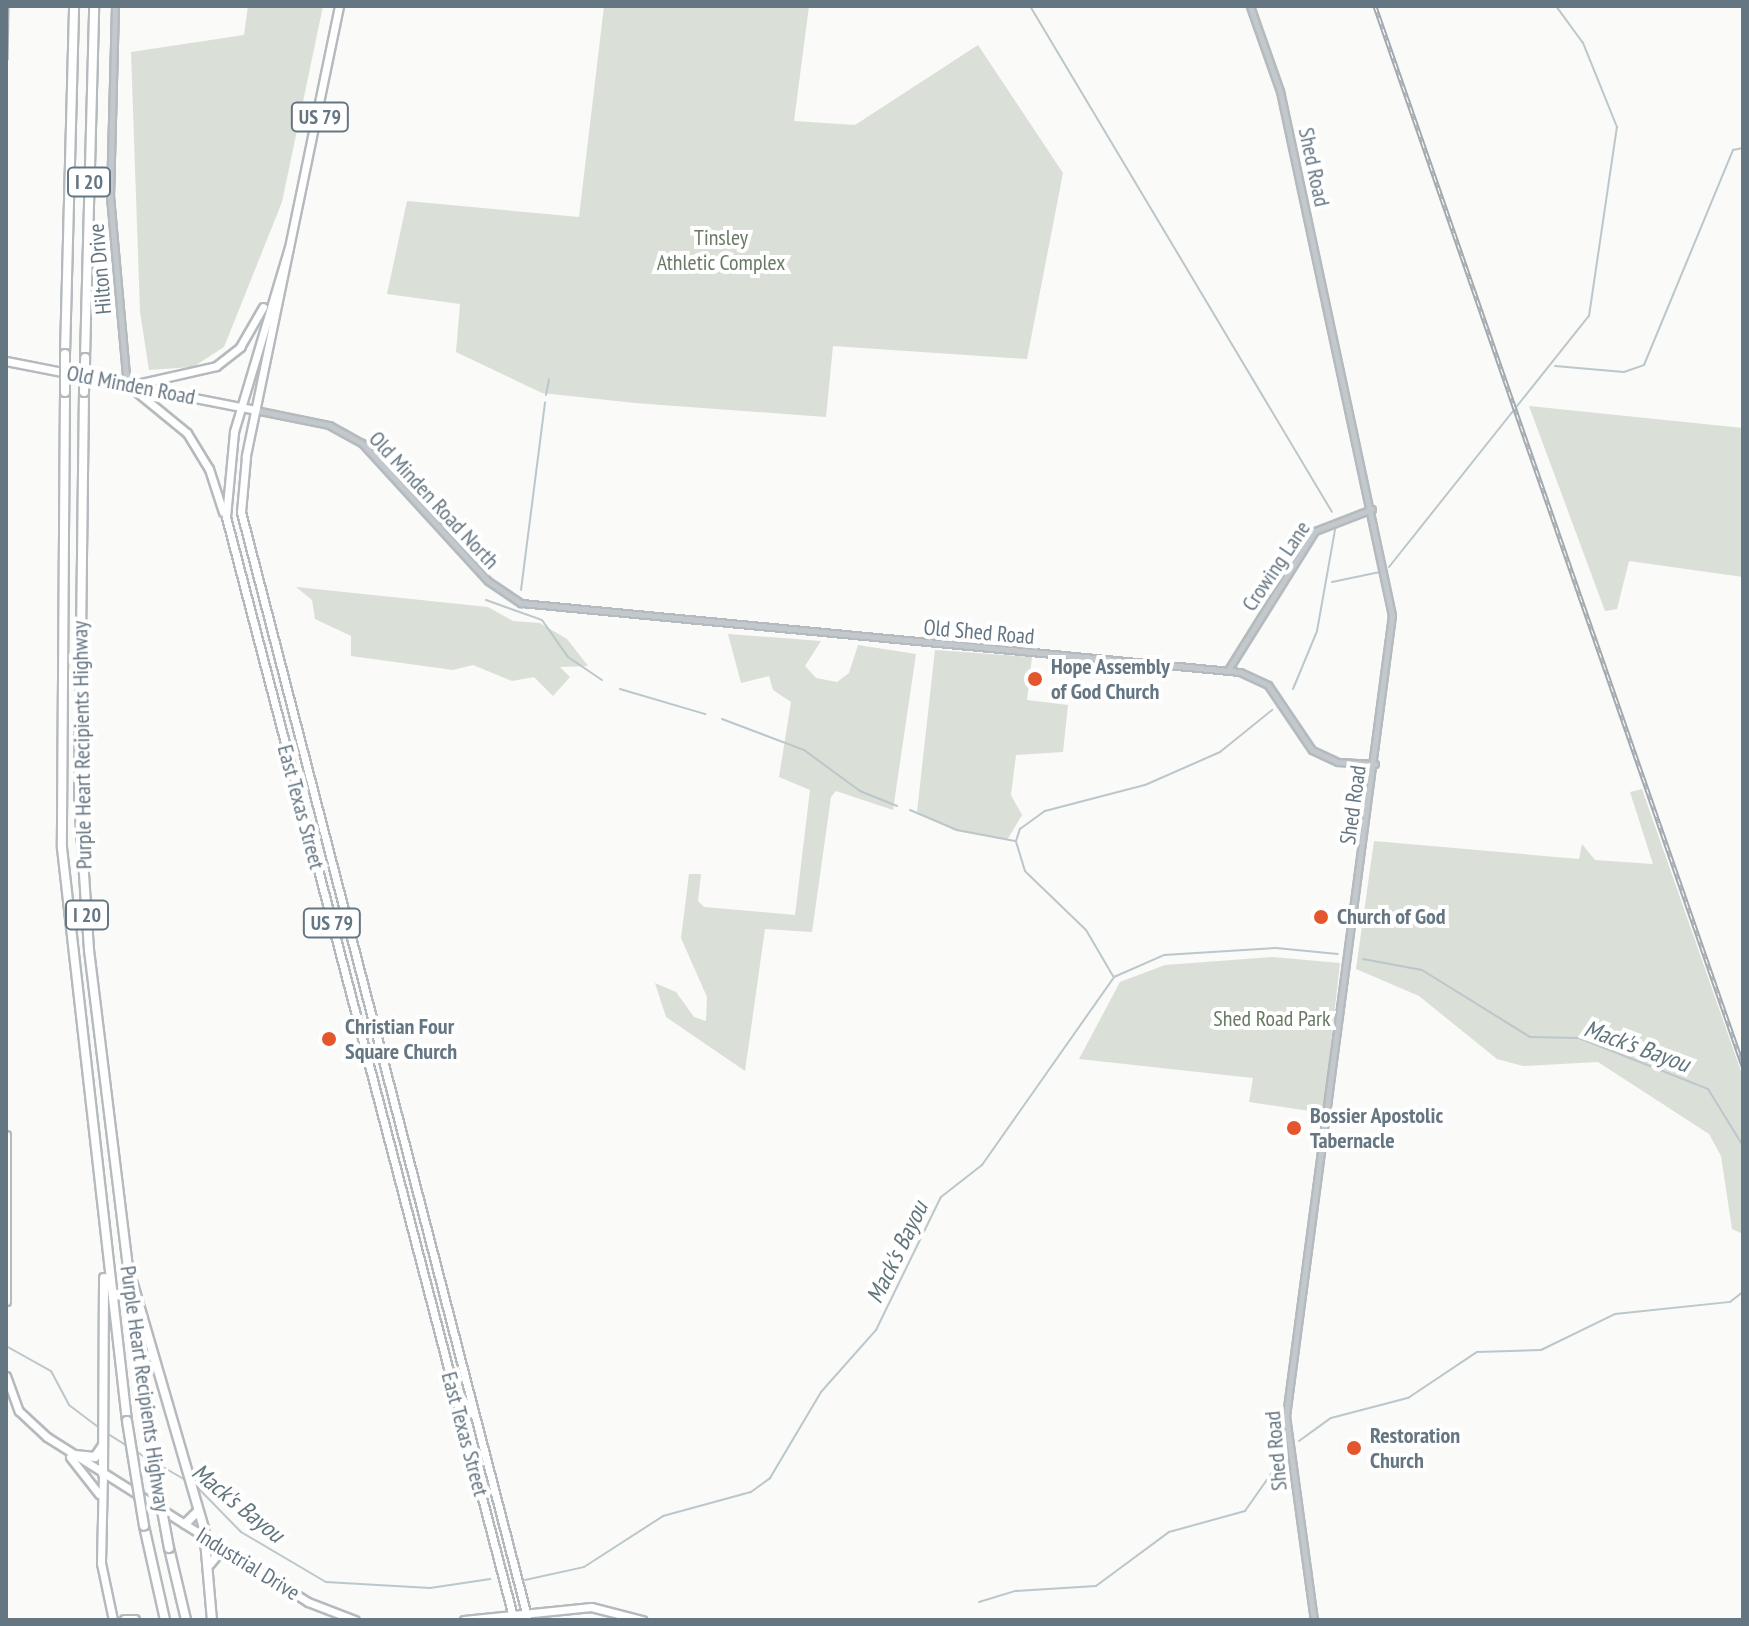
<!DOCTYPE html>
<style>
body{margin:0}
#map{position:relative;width:1749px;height:1626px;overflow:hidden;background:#fafaf8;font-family:"PT Sans Narrow",sans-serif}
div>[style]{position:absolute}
.green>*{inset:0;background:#dadfd7}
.stream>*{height:2px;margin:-1px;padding:0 1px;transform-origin:1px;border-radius:1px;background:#bbc7cb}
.roads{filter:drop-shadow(2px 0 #b5babe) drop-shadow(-2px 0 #b5babe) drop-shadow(0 2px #b5babe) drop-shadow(0 -2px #b5babe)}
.minor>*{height:5px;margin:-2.5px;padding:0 2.5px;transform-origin:2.5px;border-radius:2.5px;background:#c3c8cc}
.major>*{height:7px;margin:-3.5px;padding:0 3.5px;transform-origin:3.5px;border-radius:3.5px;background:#fff}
.highway>*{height:8px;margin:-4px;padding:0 4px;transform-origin:4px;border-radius:4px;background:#fff}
.rail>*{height:5px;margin-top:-2.5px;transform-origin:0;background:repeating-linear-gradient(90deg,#fff 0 6px,#a2aab0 0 12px);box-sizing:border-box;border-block:2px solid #a2aab0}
.bridges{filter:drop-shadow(2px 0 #b4b9bd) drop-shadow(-2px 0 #b4b9bd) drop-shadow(0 2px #b4b9bd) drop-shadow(0 -2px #b4b9bd)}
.highway-bridge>*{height:8px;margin:-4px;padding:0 4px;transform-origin:4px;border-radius:4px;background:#fff}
.dots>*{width:22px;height:22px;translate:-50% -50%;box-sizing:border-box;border:4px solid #fff;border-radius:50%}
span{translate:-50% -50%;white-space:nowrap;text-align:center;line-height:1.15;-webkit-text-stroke:8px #fff;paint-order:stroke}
.shield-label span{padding:2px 6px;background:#fff;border:2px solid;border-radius:6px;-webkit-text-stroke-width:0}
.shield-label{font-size:20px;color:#657683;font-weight:700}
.street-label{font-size:22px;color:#657683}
.park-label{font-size:22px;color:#687a64}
.poi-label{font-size:22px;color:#657683;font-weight:700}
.left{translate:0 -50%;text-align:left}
.water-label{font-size:24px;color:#60757c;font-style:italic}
.frame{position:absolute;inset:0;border:8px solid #657683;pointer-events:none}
</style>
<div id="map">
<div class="green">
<div style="clip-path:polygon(248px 6px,323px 6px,282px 202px,224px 347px,193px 367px,149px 370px,140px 312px,131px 52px,244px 35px)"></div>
<div style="clip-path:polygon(604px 6px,809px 6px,794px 121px,855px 125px,978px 45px,1063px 173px,1027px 359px,833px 346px,826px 417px,635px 403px,542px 393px,456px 352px,460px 304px,387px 294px,407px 201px,579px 217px)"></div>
<div style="clip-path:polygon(1529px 406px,1743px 428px,1743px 577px,1629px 561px,1617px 609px,1605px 611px)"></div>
<div style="clip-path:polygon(296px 587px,488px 607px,513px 621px,540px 623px,567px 639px,588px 666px,560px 667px,570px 677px,553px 696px,534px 677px,512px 681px,473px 665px,453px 670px,351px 656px,351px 636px,315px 619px,312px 600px)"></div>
<div style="clip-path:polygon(728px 634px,821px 641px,805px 666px,816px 678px,837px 682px,849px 673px,858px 645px,916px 654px,893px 810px,836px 791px,831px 797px,812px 932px,765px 929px,745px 1071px,666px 1017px,655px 983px,676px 992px,694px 1017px,706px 1021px,707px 997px,681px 938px,689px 874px,701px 874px,698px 901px,704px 907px,795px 915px,810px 790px,779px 777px,791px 702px,773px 690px,769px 676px,741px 683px)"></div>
<div style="clip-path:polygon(935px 650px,1032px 657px,1027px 700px,1068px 705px,1063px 752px,1016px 755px,1011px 795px,1022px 815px,1007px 840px,956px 831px,917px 812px)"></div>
<div style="clip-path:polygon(1642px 789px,1743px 1077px,1743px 1234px,1732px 1229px,1721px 1156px,1709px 1134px,1598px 1062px,1523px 1066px,1497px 1059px,1419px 996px,1356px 969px,1374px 841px,1579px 859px,1582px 844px,1595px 860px,1653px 864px,1630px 792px)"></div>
<div style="clip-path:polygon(1273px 957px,1340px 963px,1323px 1113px,1249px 1102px,1253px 1078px,1079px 1059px,1120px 982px,1165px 965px)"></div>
</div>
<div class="stream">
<div style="left:1030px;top:6px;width:589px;rotate:59.17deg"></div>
<div style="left:1555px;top:366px;width:69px;rotate:5deg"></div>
<div style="left:1624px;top:372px;width:21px;rotate:-19deg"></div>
<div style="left:1644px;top:365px;width:233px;rotate:-67.5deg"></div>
<div style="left:1733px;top:150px;width:10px;rotate:-11deg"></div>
<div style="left:546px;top:395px;width:16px;rotate:-79deg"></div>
<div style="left:1389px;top:567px;width:321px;rotate:-51.5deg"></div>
<div style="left:1589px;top:316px;width:191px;rotate:-81.6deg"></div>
<div style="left:1617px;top:127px;width:91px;rotate:-112deg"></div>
<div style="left:1583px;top:43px;width:46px;rotate:-126.1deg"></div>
<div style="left:1332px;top:582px;width:49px;rotate:-11.8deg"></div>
<div style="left:521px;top:590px;width:189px;rotate:-82.7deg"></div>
<div style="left:486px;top:600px;width:59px;rotate:19.7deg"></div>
<div style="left:542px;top:620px;width:45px;rotate:54.9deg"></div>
<div style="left:568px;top:657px;width:41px;rotate:34.1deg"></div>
<div style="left:620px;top:689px;width:89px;rotate:16.4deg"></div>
<div style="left:1293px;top:689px;width:63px;rotate:-67.5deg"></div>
<div style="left:1317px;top:631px;width:109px;rotate:-79.9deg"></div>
<div style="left:722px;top:719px;width:88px;rotate:20.7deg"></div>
<div style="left:804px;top:750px;width:69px;rotate:36.2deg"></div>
<div style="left:860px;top:791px;width:40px;rotate:22deg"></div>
<div style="left:910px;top:810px;width:51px;rotate:23.1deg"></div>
<div style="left:957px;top:830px;width:59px;rotate:10.7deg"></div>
<div style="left:1363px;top:959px;width:60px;rotate:10.6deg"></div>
<div style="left:1422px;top:970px;width:127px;rotate:31.8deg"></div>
<div style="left:1530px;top:1037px;width:49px;rotate:1.2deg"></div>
<div style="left:1579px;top:1038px;width:139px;rotate:21.6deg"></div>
<div style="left:1708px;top:1089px;width:67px;rotate:58.4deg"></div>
<div style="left:1113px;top:976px;width:53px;rotate:-120.4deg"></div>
<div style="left:1086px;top:930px;width:85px;rotate:-136deg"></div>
<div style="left:1025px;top:871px;width:31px;rotate:-107deg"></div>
<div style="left:1016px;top:841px;width:13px;rotate:-72deg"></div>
<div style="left:1020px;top:829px;width:31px;rotate:-36deg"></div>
<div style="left:1045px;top:811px;width:103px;rotate:-14.6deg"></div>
<div style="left:1145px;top:785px;width:82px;rotate:-23.7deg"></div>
<div style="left:1220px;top:752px;width:67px;rotate:-38.9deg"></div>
<div style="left:6px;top:1346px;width:51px;rotate:29.1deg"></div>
<div style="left:51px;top:1371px;width:38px;rotate:62deg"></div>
<div style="left:69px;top:1405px;width:39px;rotate:37deg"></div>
<div style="left:105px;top:1432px;width:26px;rotate:32deg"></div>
<div style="left:1299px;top:1441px;width:39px;rotate:-36deg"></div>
<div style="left:1331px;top:1418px;width:80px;rotate:-14.6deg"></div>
<div style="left:1408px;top:1398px;width:83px;rotate:-33.7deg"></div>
<div style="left:1477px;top:1352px;width:64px;rotate:-1.8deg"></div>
<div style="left:1541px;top:1350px;width:82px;rotate:-25.9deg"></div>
<div style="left:1615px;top:1314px;width:116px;rotate:-6deg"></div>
<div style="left:1730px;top:1302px;width:16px;rotate:-38deg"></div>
<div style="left:136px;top:1451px;width:17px;rotate:36deg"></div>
<div style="left:156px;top:1463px;width:36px;rotate:30deg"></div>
<div style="left:196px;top:1486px;width:64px;rotate:45.6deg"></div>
<div style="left:241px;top:1532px;width:99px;rotate:30.5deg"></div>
<div style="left:326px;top:1582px;width:104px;rotate:3.3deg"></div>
<div style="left:430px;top:1588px;width:61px;rotate:-8.5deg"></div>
<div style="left:525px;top:1580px;width:60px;rotate:-12.4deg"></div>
<div style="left:584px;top:1567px;width:94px;rotate:-32.8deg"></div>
<div style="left:663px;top:1516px;width:91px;rotate:-15.3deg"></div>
<div style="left:751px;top:1492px;width:24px;rotate:-36deg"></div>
<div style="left:770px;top:1478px;width:100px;rotate:-59.3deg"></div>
<div style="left:821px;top:1392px;width:83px;rotate:-48.4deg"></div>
<div style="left:876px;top:1330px;width:148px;rotate:-64deg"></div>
<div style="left:941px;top:1197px;width:52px;rotate:-38deg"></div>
<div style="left:982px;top:1165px;width:230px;rotate:-54.9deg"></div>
<div style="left:1114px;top:977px;width:55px;rotate:-23.7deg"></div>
<div style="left:1164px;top:955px;width:112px;rotate:-3.6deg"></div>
<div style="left:1276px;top:948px;width:62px;rotate:5.5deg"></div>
<div style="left:979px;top:1602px;width:39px;rotate:-17deg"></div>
<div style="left:1016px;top:1591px;width:80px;rotate:-3.6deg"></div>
<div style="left:1096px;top:1586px;width:91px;rotate:-36.5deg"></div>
<div style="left:1169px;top:1532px;width:79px;rotate:-15.4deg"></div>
<div style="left:1245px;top:1511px;width:61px;rotate:-55deg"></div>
</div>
<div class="roads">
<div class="minor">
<div style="left:115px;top:6px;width:190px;rotate:91.5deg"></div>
<div style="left:110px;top:196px;width:190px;rotate:84.9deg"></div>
<div style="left:1250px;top:6px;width:90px;rotate:70.6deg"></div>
<div style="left:1280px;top:91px;width:536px;rotate:77.94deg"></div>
<div style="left:1392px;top:615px;width:808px;rotate:97.54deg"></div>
<div style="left:1286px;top:1416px;width:206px;rotate:82.2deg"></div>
<div style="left:255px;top:410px;width:76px;rotate:11.5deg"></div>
<div style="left:329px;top:425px;width:38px;rotate:29deg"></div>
<div style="left:362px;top:443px;width:187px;rotate:47.6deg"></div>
<div style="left:488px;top:581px;width:40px;rotate:34deg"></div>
<div style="left:521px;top:603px;width:722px;rotate:5.48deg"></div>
<div style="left:1240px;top:672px;width:31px;rotate:25deg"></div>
<div style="left:1268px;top:685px;width:78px;rotate:55.9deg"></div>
<div style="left:1312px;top:750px;width:29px;rotate:25deg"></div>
<div style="left:1338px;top:762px;width:37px;rotate:3deg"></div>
<div style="left:1228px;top:670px;width:164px;rotate:-58deg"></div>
<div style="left:1315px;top:531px;width:61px;rotate:-21.1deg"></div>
</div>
<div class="major">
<div style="left:339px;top:6px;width:460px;rotate:101.7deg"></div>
<div style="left:246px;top:457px;width:55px;rotate:95.2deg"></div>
<div style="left:241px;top:512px;width:1145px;rotate:75.48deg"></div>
<div style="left:289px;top:247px;width:193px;rotate:106.6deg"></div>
<div style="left:234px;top:432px;width:85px;rotate:95.4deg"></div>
<div style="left:226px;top:517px;width:1140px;rotate:75.37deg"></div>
<div style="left:6px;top:361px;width:254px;rotate:11.1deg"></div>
<div style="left:137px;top:384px;width:81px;rotate:-12.8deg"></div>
<div style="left:216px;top:366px;width:31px;rotate:-38deg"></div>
<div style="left:240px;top:347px;width:46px;rotate:-60.1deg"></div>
<div style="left:132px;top:388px;width:71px;rotate:39.3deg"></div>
<div style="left:187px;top:433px;width:42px;rotate:58.6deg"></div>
<div style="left:209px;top:469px;width:45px;rotate:72deg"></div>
<div style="left:6px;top:1135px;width:166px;rotate:90deg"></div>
<div style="left:6px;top:1376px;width:37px;rotate:70deg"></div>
<div style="left:19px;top:1411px;width:38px;rotate:43deg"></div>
<div style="left:47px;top:1437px;width:309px;rotate:32.3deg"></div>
<div style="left:308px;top:1602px;width:50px;rotate:21deg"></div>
<div style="left:70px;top:1457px;width:47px;rotate:51.9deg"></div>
<div style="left:103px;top:1474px;width:89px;rotate:91.3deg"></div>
<div style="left:101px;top:1563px;width:58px;rotate:78.1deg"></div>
<div style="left:464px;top:1620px;width:128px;rotate:-5.8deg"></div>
<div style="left:591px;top:1607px;width:53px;rotate:14.3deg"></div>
</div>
<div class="highway">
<div style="left:65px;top:354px;width:348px;rotate:-88.5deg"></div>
<div style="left:85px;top:358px;width:352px;rotate:-88.5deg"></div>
<div style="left:65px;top:392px;width:456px;rotate:90.4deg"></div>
<div style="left:62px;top:848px;width:577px;rotate:83.53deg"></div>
<div style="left:84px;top:392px;width:407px;rotate:90.7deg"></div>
<div style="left:79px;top:799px;width:151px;rotate:86.2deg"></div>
<div style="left:89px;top:950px;width:488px;rotate:83deg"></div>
<div style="left:133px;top:1284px;width:255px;rotate:73.8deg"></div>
<div style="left:204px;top:1529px;width:91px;rotate:85deg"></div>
<div style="left:75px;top:1455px;width:20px;rotate:6deg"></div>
<div style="left:95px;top:1457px;width:14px;rotate:-56deg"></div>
<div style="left:103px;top:1474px;width:196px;rotate:-89.7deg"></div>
<div style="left:185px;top:1524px;width:17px;rotate:-45deg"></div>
<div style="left:144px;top:1526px;width:96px;rotate:77.4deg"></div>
<div style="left:169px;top:1548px;width:74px;rotate:76.7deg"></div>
<div style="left:210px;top:1564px;width:13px;rotate:-51deg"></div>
<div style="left:218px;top:1554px;width:17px;rotate:7deg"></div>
<div style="left:125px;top:1620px;width:10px"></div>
</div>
</div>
<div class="rail">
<div style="left:1375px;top:6px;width:1122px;rotate:70.85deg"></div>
<div style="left:6px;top:60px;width:54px;rotate:-88.9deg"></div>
</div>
<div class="bridges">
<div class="highway-bridge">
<div style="left:65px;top:392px;width:38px;rotate:-90deg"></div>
<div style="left:84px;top:392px;width:34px;rotate:-88deg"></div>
<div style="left:127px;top:1421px;width:106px;rotate:80.8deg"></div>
<div style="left:148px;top:1434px;width:116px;rotate:79.6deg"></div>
</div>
</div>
<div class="dots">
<div style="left:1035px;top:679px;background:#e4572e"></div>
<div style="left:1321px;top:917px;background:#e4572e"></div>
<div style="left:329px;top:1039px;background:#e4572e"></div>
<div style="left:1294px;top:1128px;background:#e4572e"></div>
<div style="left:1354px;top:1448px;background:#e4572e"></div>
</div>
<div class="shield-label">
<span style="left:320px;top:117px">US 79</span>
<span style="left:89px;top:182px">I 20</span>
<span style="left:87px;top:915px">I 20</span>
<span style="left:332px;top:923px">US 79</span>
</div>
<div class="street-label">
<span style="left:1314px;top:167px;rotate:78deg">Shed Road</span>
<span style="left:100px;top:269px;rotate:-95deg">Hilton Drive</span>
<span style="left:131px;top:385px;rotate:11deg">Old Minden Road</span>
<span style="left:434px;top:500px;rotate:47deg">Old Minden Road North</span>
<span style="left:1276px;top:566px;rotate:-56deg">Crowing Lane</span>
<span style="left:979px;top:632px;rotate:5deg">Old Shed Road</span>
<span style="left:82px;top:745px;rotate:-91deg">Purple Heart Recipients Highway</span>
<span style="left:1353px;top:805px;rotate:-82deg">Shed Road</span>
<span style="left:301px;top:807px;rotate:75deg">East Texas Street</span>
<span style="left:145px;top:1389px;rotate:82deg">Purple Heart Recipients Highway</span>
<span style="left:465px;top:1434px;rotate:75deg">East Texas Street</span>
<span style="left:1276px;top:1451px;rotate:-95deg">Shed Road</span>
<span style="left:248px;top:1564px;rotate:32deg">Industrial Drive</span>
</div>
<div class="park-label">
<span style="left:721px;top:250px">Tinsley<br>Athletic Complex</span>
<span style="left:1272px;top:1019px">Shed Road Park</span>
</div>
<div class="poi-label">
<span class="left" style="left:1051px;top:679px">Hope Assembly<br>of God Church</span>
<span class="left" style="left:1337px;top:917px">Church of God</span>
<span class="left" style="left:345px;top:1039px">Christian Four<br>Square Church</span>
<span class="left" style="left:1310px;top:1128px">Bossier Apostolic<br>Tabernacle</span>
<span class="left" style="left:1370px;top:1448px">Restoration<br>Church</span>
</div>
<div class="water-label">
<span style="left:1637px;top:1046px;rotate:20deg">Mack's Bayou</span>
<span style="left:897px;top:1252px;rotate:-64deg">Mack's Bayou</span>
<span style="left:238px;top:1503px;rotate:39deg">Mack's Bayou</span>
</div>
<div class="frame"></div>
</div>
